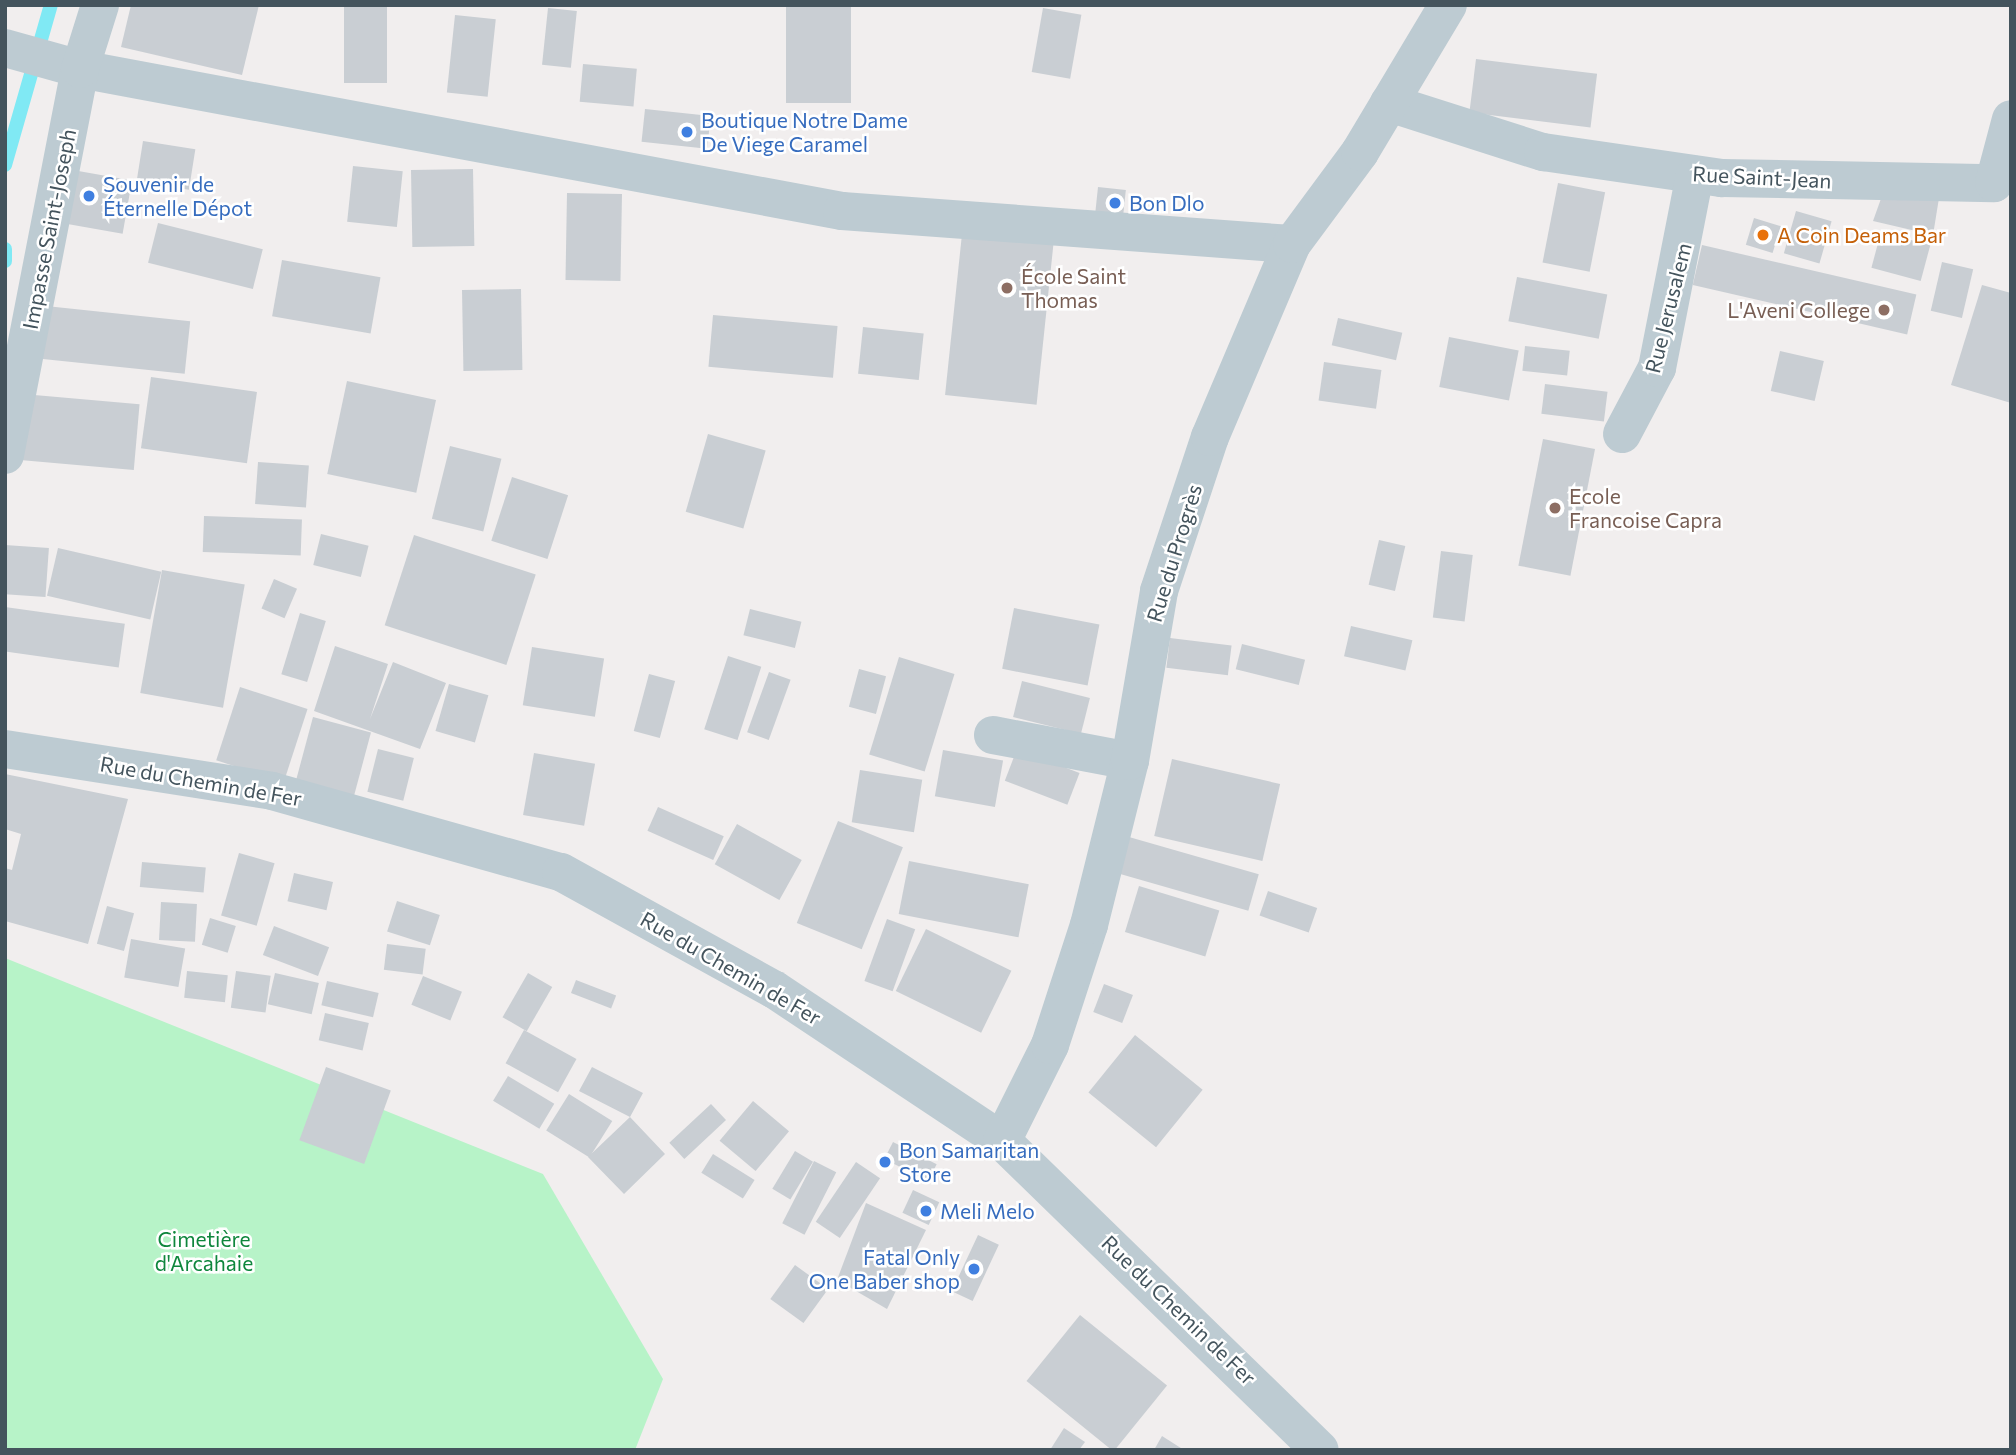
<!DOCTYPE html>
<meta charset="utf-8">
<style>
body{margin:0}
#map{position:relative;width:2016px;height:1455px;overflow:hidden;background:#f1eeee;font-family:Commissioner,sans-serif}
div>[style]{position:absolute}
.green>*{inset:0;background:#b7f3c8}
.stream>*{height:14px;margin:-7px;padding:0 7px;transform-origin:7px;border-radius:7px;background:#80e9f4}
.building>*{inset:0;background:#c9ced3;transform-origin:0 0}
.minor>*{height:38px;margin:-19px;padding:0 19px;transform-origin:19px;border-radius:19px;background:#bdcbd2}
.dots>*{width:19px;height:19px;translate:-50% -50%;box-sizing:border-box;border:4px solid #fff;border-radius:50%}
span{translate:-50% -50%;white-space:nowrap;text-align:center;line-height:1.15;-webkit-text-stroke:5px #fff;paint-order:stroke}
.shop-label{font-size:21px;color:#366cbe}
.left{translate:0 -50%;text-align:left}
.right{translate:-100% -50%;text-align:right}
.street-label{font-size:21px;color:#44545d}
.food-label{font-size:21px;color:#c56008}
.education-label{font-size:21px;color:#785e54}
.park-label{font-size:21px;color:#0e863c}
.frame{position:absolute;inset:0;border:7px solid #44545d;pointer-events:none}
</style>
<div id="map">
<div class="green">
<div style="clip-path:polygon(5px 958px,543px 1174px,663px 1379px,635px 1450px,5px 1450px)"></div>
</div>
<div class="stream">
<div style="left:5px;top:165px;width:166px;rotate:-74deg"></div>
<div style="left:5px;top:249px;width:12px;rotate:90deg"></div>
</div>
<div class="building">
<div style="clip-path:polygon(131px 5px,259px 5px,242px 75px,121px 47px)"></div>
<div style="left:344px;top:5px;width:43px;height:78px"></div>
<div style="left:786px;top:5px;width:65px;height:98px"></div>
<div style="left:548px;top:8px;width:29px;height:57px;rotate:6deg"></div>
<div style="left:1043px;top:8px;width:39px;height:65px;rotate:10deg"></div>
<div style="left:455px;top:15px;width:41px;height:78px;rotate:6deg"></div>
<div style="left:1476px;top:59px;width:122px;height:54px;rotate:7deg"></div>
<div style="left:583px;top:64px;width:54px;height:38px;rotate:5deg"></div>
<div style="left:645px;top:109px;width:66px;height:33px;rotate:6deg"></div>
<div style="left:143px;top:141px;width:53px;height:41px;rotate:9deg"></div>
<div style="left:353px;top:166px;width:50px;height:56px;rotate:6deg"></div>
<div style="left:67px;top:169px;width:66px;height:54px;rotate:10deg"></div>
<div style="left:473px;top:169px;width:77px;height:62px;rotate:89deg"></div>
<div style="left:1558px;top:183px;width:48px;height:81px;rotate:11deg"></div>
<div style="left:1098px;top:187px;width:28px;height:27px;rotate:6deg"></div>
<div style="left:567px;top:193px;width:55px;height:87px;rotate:1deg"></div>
<div style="clip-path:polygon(1883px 193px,1939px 198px,1933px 235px,1873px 221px)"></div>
<div style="left:1796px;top:211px;width:37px;height:44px;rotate:16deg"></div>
<div style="left:1754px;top:218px;width:28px;height:28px;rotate:17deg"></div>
<div style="left:158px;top:223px;width:108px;height:41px;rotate:14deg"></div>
<div style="left:1881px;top:232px;width:51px;height:37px;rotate:15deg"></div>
<div style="left:962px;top:234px;width:92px;height:162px;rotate:6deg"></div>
<div style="left:1702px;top:245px;width:220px;height:41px;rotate:13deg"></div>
<div style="left:282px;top:260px;width:100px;height:57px;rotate:10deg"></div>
<div style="left:1942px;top:262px;width:32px;height:50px;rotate:13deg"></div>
<div style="left:1517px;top:277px;width:92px;height:45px;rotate:11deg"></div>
<div style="clip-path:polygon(1982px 285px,2011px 293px,2011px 403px,1951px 385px)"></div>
<div style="left:521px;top:289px;width:81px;height:59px;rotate:89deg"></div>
<div style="left:46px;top:306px;width:145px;height:53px;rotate:6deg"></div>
<div style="left:713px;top:315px;width:125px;height:52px;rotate:5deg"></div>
<div style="left:1338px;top:318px;width:66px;height:28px;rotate:13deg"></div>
<div style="left:863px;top:327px;width:61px;height:47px;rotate:6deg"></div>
<div style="left:1449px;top:337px;width:71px;height:51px;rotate:11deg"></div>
<div style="left:1525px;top:346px;width:45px;height:25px;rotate:6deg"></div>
<div style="left:1780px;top:351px;width:45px;height:41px;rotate:13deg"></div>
<div style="left:1324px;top:362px;width:58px;height:39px;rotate:8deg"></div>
<div style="left:151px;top:377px;width:107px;height:72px;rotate:8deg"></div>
<div style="left:347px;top:381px;width:91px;height:95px;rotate:12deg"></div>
<div style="left:1545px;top:384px;width:63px;height:30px;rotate:7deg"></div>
<div style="left:23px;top:394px;width:117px;height:66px;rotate:5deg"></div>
<div style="left:708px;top:434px;width:60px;height:81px;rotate:16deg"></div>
<div style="left:1543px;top:439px;width:53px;height:129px;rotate:11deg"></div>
<div style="left:450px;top:446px;width:53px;height:75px;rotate:14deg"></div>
<div style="left:258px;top:462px;width:51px;height:42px;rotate:4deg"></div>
<div style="left:512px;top:477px;width:59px;height:67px;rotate:18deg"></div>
<div style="left:204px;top:516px;width:98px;height:36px;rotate:2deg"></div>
<div style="left:321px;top:534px;width:49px;height:32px;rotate:14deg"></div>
<div style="left:414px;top:535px;width:128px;height:95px;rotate:18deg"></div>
<div style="left:1379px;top:540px;width:27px;height:46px;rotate:13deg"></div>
<div style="left:5px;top:545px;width:44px;height:49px;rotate:4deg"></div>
<div style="left:58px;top:548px;width:106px;height:49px;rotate:13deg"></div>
<div style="left:1441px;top:551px;width:32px;height:67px;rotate:7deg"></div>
<div style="left:162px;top:570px;width:84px;height:125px;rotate:10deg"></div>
<div style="left:274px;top:579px;width:25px;height:32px;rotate:23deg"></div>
<div style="left:5px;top:607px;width:121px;height:44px;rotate:8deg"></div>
<div style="left:1014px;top:608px;width:87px;height:62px;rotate:11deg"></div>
<div style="left:750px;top:609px;width:53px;height:27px;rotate:14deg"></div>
<div style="left:300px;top:613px;width:27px;height:64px;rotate:17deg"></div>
<div style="left:1351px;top:626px;width:63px;height:31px;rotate:13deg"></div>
<div style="left:1170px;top:638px;width:62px;height:30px;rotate:7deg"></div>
<div style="left:1242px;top:644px;width:65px;height:26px;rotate:14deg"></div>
<div style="clip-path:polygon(335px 646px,388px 664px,370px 719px,393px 662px,446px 683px,420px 749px,314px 711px)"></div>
<div style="left:532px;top:647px;width:73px;height:59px;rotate:9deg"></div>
<div style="left:728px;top:656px;width:35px;height:77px;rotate:18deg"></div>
<div style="left:899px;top:657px;width:58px;height:102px;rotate:17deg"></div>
<div style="left:859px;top:669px;width:28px;height:39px;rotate:15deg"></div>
<div style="left:769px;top:672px;width:23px;height:64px;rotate:20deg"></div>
<div style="left:649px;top:674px;width:27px;height:59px;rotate:15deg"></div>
<div style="left:1022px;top:681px;width:70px;height:37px;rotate:14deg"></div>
<div style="left:449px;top:684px;width:41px;height:49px;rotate:16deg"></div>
<div style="left:240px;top:687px;width:71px;height:77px;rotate:18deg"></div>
<div style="left:313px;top:717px;width:60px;height:69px;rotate:15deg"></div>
<div style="left:378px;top:749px;width:37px;height:44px;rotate:14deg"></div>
<div style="left:1017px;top:749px;width:67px;height:34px;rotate:21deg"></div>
<div style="left:943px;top:750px;width:61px;height:47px;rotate:10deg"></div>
<div style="left:534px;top:753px;width:62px;height:63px;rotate:10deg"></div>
<div style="left:1172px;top:759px;width:111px;height:79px;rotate:13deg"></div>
<div style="left:860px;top:770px;width:63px;height:53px;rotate:9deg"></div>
<div style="clip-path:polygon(5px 774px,128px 799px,88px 944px,5px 921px,5px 868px,12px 870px,21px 834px,5px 829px)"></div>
<div style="left:658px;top:807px;width:72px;height:26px;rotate:24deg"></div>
<div style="left:838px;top:821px;width:70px;height:110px;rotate:22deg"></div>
<div style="left:737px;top:824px;width:74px;height:46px;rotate:29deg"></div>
<div style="left:1129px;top:837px;width:135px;height:38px;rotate:16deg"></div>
<div style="left:239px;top:853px;width:37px;height:65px;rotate:16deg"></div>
<div style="left:909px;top:861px;width:122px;height:54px;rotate:11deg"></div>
<div style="left:142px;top:862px;width:64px;height:25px;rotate:5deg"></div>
<div style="left:294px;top:873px;width:40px;height:29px;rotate:13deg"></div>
<div style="left:1139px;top:886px;width:84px;height:48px;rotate:17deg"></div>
<div style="left:1268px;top:891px;width:52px;height:26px;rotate:19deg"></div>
<div style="left:397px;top:901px;width:45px;height:32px;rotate:18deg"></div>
<div style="left:161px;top:902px;width:36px;height:38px;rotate:3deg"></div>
<div style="left:107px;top:906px;width:28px;height:39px;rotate:15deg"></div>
<div style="left:210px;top:918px;width:27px;height:28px;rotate:17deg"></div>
<div style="left:887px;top:919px;width:30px;height:66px;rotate:20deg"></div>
<div style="left:274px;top:926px;width:59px;height:31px;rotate:21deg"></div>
<div style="left:926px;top:929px;width:95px;height:69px;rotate:26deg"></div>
<div style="left:131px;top:939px;width:55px;height:39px;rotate:10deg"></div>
<div style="left:387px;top:944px;width:39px;height:26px;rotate:7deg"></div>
<div style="left:187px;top:971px;width:41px;height:27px;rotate:6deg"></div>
<div style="left:236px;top:971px;width:35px;height:37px;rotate:8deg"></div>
<div style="left:275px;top:973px;width:45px;height:32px;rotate:13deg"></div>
<div style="left:528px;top:973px;width:28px;height:51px;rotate:30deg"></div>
<div style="left:423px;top:976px;width:42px;height:31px;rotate:22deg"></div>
<div style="left:576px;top:980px;width:43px;height:14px;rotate:21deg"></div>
<div style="left:327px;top:981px;width:53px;height:25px;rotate:13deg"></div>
<div style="left:1104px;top:984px;width:31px;height:30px;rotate:21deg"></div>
<div style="left:325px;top:1013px;width:45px;height:28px;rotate:13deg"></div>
<div style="left:524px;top:1030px;width:60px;height:38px;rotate:29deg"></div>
<div style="left:1135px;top:1035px;width:87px;height:74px;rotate:39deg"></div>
<div style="left:326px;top:1067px;width:69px;height:78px;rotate:20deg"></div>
<div style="clip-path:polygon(592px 1067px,643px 1093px,630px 1117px,665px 1154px,624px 1194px,588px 1157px,630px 1117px,579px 1091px)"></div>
<div style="left:508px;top:1076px;width:54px;height:29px;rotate:31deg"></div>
<div style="left:569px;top:1094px;width:51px;height:43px;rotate:32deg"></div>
<div style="left:753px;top:1101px;width:47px;height:52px;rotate:40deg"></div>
<div style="left:711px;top:1104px;width:22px;height:57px;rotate:47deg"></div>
<div style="left:893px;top:1142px;width:49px;height:19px;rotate:27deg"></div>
<div style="left:795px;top:1151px;width:21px;height:44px;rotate:31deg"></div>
<div style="left:713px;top:1154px;width:49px;height:22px;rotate:32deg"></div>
<div style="left:814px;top:1161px;width:25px;height:70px;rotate:27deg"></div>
<div style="left:856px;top:1162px;width:29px;height:72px;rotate:34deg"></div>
<div style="left:913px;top:1190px;width:29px;height:25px;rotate:25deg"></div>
<div style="clip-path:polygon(866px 1203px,926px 1230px,887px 1309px,837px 1280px)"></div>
<div style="left:978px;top:1235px;width:23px;height:62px;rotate:25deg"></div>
<div style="left:795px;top:1265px;width:41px;height:42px;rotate:36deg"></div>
<div style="left:1080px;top:1315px;width:112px;height:85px;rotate:39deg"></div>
<div style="clip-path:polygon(1064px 1428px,1085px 1442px,1079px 1450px,1050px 1450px)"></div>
<div style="clip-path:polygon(1162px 1436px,1184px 1450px,1154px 1450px)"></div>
</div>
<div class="minor">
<div style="left:5px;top:48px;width:78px;rotate:15.6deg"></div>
<div style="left:80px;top:69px;width:775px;rotate:10.56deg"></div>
<div style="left:842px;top:211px;width:451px;rotate:4.2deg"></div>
<div style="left:1389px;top:103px;width:162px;rotate:17.7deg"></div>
<div style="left:1543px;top:152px;width:181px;rotate:8.3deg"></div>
<div style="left:1722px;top:178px;width:272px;rotate:1.1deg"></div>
<div style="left:1994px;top:183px;width:66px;rotate:-75.1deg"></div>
<div style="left:1622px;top:434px;width:75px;rotate:-62.1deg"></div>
<div style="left:1657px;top:368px;width:197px;rotate:-78.9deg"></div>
<div style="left:5px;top:455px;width:393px;rotate:-79deg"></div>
<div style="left:80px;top:69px;width:67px;rotate:-72.6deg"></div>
<div style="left:993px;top:735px;width:139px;rotate:10.7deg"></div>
<div style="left:5px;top:749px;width:270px;rotate:8.9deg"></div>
<div style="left:272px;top:791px;width:300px;rotate:15.7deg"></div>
<div style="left:561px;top:872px;width:244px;rotate:28.9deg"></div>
<div style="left:775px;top:990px;width:273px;rotate:33.6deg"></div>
<div style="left:1002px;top:1141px;width:443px;rotate:44.2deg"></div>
<div style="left:1002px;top:1141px;width:107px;rotate:-63.4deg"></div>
<div style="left:1050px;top:1045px;width:126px;rotate:-72deg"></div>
<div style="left:1089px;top:925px;width:169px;rotate:-76deg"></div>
<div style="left:1130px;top:761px;width:172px;rotate:-80.3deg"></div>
<div style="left:1159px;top:591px;width:162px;rotate:-71.7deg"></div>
<div style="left:1210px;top:437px;width:210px;rotate:-67deg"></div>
<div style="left:1292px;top:244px;width:114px;rotate:-53.5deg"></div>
<div style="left:1360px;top:152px;width:171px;rotate:-59.1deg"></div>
</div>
<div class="dots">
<div style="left:687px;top:132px;background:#3f7fe0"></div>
<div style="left:89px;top:196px;background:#3f7fe0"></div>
<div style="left:1115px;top:203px;background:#3f7fe0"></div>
<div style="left:1763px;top:235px;background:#e8710a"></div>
<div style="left:1007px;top:288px;background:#8d6e63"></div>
<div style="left:1884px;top:310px;background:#8d6e63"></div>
<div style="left:1555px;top:508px;background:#8d6e63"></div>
<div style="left:885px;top:1162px;background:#3f7fe0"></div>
<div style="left:926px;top:1211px;background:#3f7fe0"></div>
<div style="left:974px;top:1269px;background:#3f7fe0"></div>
</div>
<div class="shop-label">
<span class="left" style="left:701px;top:132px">Boutique Notre Dame<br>De Viege Caramel</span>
<span class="left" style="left:103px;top:196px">Souvenir de<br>Éternelle Dépot</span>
<span class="left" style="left:1129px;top:203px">Bon Dlo</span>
<span class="left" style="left:899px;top:1162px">Bon Samaritan<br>Store</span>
<span class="left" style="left:940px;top:1211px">Meli Melo</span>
<span class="right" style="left:960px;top:1269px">Fatal Only<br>One Baber shop</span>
</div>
<div class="street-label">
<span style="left:1762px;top:177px;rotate:3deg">Rue Saint-Jean</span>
<span style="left:49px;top:229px;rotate:-79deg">Impasse Saint-Joseph</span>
<span style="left:1668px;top:308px;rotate:-76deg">Rue Jerusalem</span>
<span style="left:1174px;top:553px;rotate:-73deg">Rue du Progrès</span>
<span style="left:201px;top:781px;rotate:10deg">Rue du Chemin de Fer</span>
<span style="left:731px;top:968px;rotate:30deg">Rue du Chemin de Fer</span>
<span style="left:1179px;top:1310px;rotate:44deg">Rue du Chemin de Fer</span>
</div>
<div class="food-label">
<span class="left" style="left:1777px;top:235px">A Coin Deams Bar</span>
</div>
<div class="education-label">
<span class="left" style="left:1021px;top:288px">École Saint<br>Thomas</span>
<span class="right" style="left:1870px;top:310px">L'Aveni College</span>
<span class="left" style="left:1569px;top:508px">Ecole<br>Francoise Capra</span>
</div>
<div class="park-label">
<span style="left:204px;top:1251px">Cimetière<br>d'Arcahaie</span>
</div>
<div class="frame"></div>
</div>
